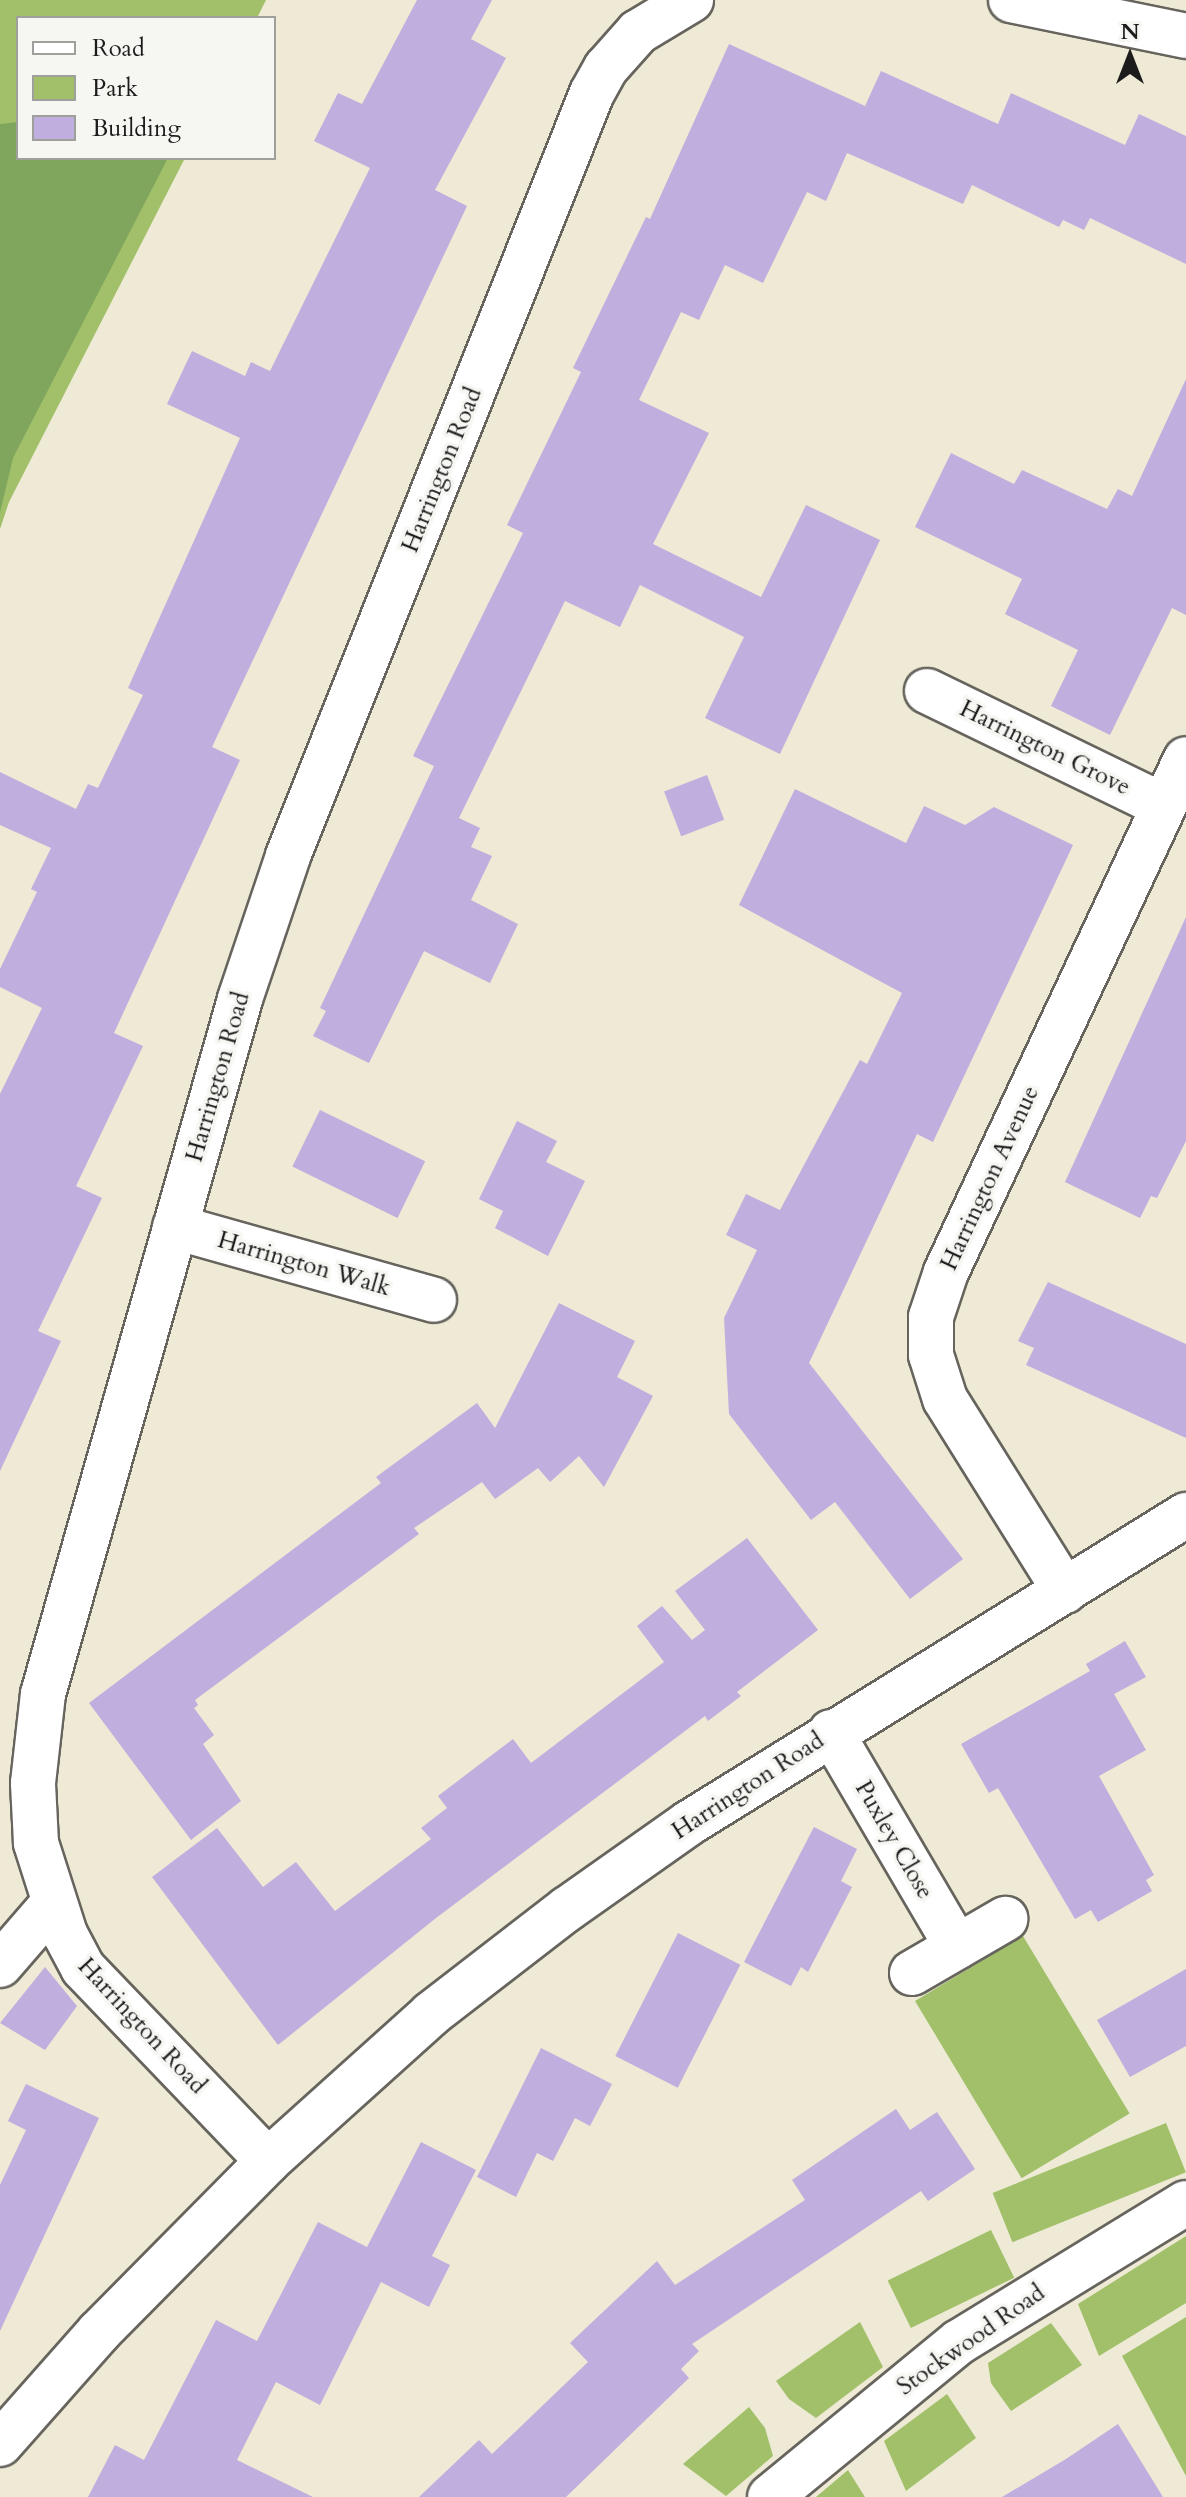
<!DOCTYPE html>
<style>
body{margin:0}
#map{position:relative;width:1186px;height:2497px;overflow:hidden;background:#eeead5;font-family:Cardo,serif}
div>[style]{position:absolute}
.green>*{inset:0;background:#a1c069;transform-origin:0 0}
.forest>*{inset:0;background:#80a65d}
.building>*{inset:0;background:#bfaede;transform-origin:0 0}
.roads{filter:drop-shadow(2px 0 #66645d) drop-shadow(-2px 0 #66645d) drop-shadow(0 2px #66645d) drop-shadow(0 -2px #66645d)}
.minor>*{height:44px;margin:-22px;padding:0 22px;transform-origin:22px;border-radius:22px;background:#fff}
span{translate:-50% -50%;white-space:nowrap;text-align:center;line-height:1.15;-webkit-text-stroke:7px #f6f6f2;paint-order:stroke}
.street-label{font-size:24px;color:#1c1c1c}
.legend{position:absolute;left:16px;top:16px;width:260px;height:144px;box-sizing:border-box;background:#f6f6f2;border:2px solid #9f9f9c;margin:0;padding:10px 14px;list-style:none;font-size:24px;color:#1c1c1c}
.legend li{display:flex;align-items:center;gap:16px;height:40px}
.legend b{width:40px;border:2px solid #9f9f9c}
.north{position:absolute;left:1090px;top:16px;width:80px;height:80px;-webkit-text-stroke:6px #f6f6f2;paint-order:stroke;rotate:0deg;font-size:22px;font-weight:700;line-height:32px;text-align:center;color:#1c1c1c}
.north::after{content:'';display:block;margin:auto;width:28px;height:36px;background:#1c1c1c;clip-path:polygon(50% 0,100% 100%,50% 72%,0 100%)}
</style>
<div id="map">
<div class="green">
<div style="clip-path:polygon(0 0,266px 0,257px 18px,18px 18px,18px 158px,185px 158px,9px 502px,0 529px)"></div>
<div style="left:1023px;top:1936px;width:207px;height:126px;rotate:59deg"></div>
<div style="left:1166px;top:2123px;width:53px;height:187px;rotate:68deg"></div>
<div style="left:991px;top:2230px;width:53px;height:115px;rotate:64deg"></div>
<div style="clip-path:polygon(1186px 2236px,1186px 2303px,1099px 2356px,1078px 2304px)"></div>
<div style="clip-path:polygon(1186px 2317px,1186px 2476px,1122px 2356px)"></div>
<div style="clip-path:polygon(860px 2322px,883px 2367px,816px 2418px,789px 2399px,776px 2381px)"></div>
<div style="clip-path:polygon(1051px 2323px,1082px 2365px,1011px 2411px,991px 2383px,988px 2363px)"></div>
<div style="clip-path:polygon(947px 2394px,976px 2438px,906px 2491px,884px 2441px)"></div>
<div style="clip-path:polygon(749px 2407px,765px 2428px,773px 2456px,726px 2496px,683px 2464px)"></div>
<div style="clip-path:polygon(848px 2470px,865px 2497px,816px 2497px)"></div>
</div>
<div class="forest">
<div style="clip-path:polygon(18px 122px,18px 158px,168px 158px,13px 458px,0 513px,0 124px)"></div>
</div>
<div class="building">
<div style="clip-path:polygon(417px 0,492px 0,471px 39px,506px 58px,435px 190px,467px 206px,212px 747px,240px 760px,114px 1033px,143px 1046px,76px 1186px,102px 1198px,38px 1331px,61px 1341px,0 1471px,0 1094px,42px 1008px,0 987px,0 969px,37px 892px,31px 889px,51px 848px,0 825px,0 772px,76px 809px,88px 784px,98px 788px,143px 695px,128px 688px,240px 438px,167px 404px,192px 351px,245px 376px,251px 362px,270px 371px,370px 168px,314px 141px,338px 93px,362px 104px)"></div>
<div style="clip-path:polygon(729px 44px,865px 106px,881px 71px,998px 124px,1011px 93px,1125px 145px,1139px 114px,1186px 136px,1186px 264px,1090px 218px,1084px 230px,1063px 220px,1059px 227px,972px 185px,963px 204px,847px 153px,826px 201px,807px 192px,763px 283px,725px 265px,699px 320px,681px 312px,639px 400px,709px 433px,653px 544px,761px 597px,806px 505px,880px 540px,780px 754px,705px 718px,744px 637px,640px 585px,620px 627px,565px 601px,459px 818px,480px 828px,471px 847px,492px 856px,471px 900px,518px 924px,490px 983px,424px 951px,369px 1063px,313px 1036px,326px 1011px,320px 1008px,434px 766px,413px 756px,523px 533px,507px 525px,581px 372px,573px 368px,646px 217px,650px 219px)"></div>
<div style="clip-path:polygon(1186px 379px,1186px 615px,1172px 608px,1110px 735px,1051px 706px,1078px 650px,1005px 614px,1022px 579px,915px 527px,951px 453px,1014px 484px,1022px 470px,1107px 509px,1118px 489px,1132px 496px)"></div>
<div style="left:707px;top:775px;width:48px;height:46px;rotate:69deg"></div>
<div style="clip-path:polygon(795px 789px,906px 843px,924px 806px,965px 825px,994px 807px,1073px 845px,933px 1142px,917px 1134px,809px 1363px,963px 1559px,910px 1599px,835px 1502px,811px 1520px,729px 1414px,724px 1318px,757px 1250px,726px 1235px,746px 1194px,780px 1210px,860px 1060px,867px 1064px,902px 993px,739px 905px)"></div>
<div style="clip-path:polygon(1186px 917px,1186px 1141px,1157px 1198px,1151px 1196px,1140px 1218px,1065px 1182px)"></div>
<div style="left:320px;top:1110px;width:117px;height:63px;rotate:26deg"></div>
<div style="clip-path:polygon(517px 1121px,557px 1141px,546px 1162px,585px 1181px,548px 1256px,495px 1228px,503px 1211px,479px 1199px)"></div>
<div style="clip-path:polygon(1048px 1282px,1186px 1344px,1186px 1438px,1026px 1365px,1034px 1348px,1018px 1341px)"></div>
<div style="clip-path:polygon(559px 1303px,635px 1341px,617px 1377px,653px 1396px,604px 1487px,579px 1456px,550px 1482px,538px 1468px,495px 1499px,482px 1482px,414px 1528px,419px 1534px,195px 1700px,198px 1705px,194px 1708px,214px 1735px,203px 1744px,241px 1801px,191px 1840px,89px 1703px,381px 1483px,376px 1477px,477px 1403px,495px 1428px)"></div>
<div style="clip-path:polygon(747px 1538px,818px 1630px,737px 1692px,741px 1696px,708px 1721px,705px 1716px,436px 1918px,278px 2045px,152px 1877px,217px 1828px,263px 1887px,296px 1862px,335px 1911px,431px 1839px,421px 1828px,447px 1808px,438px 1796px,513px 1739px,531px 1763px,664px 1662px,637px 1626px,662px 1606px,692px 1640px,705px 1630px,675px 1591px)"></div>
<div style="clip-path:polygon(1125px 1641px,1146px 1677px,1114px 1694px,1146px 1750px,1099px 1776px,1154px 1875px,1146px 1880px,1152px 1891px,1098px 1922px,1091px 1910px,1075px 1919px,998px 1788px,989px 1793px,961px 1744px,1090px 1671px,1086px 1664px)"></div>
<div style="clip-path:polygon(814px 1827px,857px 1849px,841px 1881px,852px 1887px,808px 1972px,801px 1967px,791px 1986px,744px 1962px)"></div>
<div style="left:678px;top:1933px;width:70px;height:138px;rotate:27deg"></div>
<div style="clip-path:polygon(45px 1967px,77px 2006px,45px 2050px,0 2023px)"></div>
<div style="clip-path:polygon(1186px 1969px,1186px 2046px,1130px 2077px,1097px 2020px)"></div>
<div style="clip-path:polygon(541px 2048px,612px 2084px,590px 2126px,575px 2118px,553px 2161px,537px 2153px,516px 2197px,477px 2177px)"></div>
<div style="clip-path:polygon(26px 2084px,99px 2118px,0 2331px,0 2185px,26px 2130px,8px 2121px)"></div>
<div style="clip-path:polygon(896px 2109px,910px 2130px,937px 2112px,975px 2169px,928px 2201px,921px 2191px,692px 2344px,699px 2351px,681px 2369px,689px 2378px,566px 2497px,419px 2497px,479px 2440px,492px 2454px,588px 2362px,570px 2343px,657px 2261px,675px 2285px,805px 2200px,792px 2180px)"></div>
<div style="clip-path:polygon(421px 2142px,476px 2170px,432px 2256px,450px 2265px,429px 2307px,381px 2282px,320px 2405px,276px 2382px,237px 2460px,313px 2497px,88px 2497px,115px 2445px,144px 2460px,216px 2320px,257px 2341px,318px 2222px,367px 2247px)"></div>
<div style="clip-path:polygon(1118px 2424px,1163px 2497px,1002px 2497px,1066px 2459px)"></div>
</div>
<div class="roads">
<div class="minor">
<div style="left:1011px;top:0;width:179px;rotate:11.6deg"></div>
<div style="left:927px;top:691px;width:263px;rotate:25.9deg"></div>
<div style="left:175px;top:1227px;width:269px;rotate:15.7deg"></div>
<div style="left:1065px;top:1591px;width:226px;rotate:-122deg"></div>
<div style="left:945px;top:1399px;width:46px;rotate:-107.7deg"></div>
<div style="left:931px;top:1355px;width:38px;rotate:-90deg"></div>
<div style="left:931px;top:1317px;width:47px;rotate:-71.6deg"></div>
<div style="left:946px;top:1272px;width:566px;rotate:-64.93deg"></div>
<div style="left:831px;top:1732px;width:249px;rotate:59.6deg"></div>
<div style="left:0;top:1965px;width:79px;rotate:-49.1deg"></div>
<div style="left:912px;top:1973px;width:108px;rotate:-30.1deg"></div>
<div style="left:268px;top:2161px;width:267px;rotate:-133.8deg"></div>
<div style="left:83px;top:1968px;width:38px;rotate:-118deg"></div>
<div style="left:65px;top:1934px;width:96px;rotate:-107.7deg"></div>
<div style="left:36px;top:1843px;width:60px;rotate:-92.9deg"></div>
<div style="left:33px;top:1783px;width:90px;rotate:-83.6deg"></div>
<div style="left:43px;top:1694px;width:722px;rotate:-74.17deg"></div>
<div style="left:240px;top:999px;width:151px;rotate:-71.4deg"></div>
<div style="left:288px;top:856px;width:821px;rotate:-68.28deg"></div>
<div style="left:592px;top:93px;width:29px;rotate:-61deg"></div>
<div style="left:606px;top:68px;width:48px;rotate:-48.4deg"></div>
<div style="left:638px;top:32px;width:62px;rotate:-31.1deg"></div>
<div style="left:0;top:2444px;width:149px;rotate:-48.5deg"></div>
<div style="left:99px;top:2332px;width:240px;rotate:-45.3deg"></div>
<div style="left:268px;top:2161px;width:219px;rotate:-42deg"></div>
<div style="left:431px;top:2014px;width:172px;rotate:-37.7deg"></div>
<div style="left:567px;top:1909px;width:149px;rotate:-35.2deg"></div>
<div style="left:689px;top:1823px;width:585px;rotate:-31.79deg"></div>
<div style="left:770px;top:2497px;width:244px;rotate:-39.4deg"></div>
<div style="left:959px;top:2342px;width:266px;rotate:-31.5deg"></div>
</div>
</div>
<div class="street-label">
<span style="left:442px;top:470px;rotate:-68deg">Harrington Road</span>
<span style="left:1045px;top:748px;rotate:26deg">Harrington Grove</span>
<span style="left:218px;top:1077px;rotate:-74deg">Harrington Road</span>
<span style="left:990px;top:1178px;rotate:-65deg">Harrington Avenue</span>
<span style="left:304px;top:1264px;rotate:16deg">Harrington Walk</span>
<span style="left:748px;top:1786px;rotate:-33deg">Harrington Road</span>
<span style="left:894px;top:1840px;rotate:60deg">Puxley Close</span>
<span style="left:142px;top:2026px;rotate:47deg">Harrington Road</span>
<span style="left:971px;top:2340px;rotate:-35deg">Stockwood Road</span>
</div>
<ul class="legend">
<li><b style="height:10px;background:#fff"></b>Road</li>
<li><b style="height:22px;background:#a1c069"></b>Park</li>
<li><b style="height:22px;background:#bfaede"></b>Building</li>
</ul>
<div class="north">N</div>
</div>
